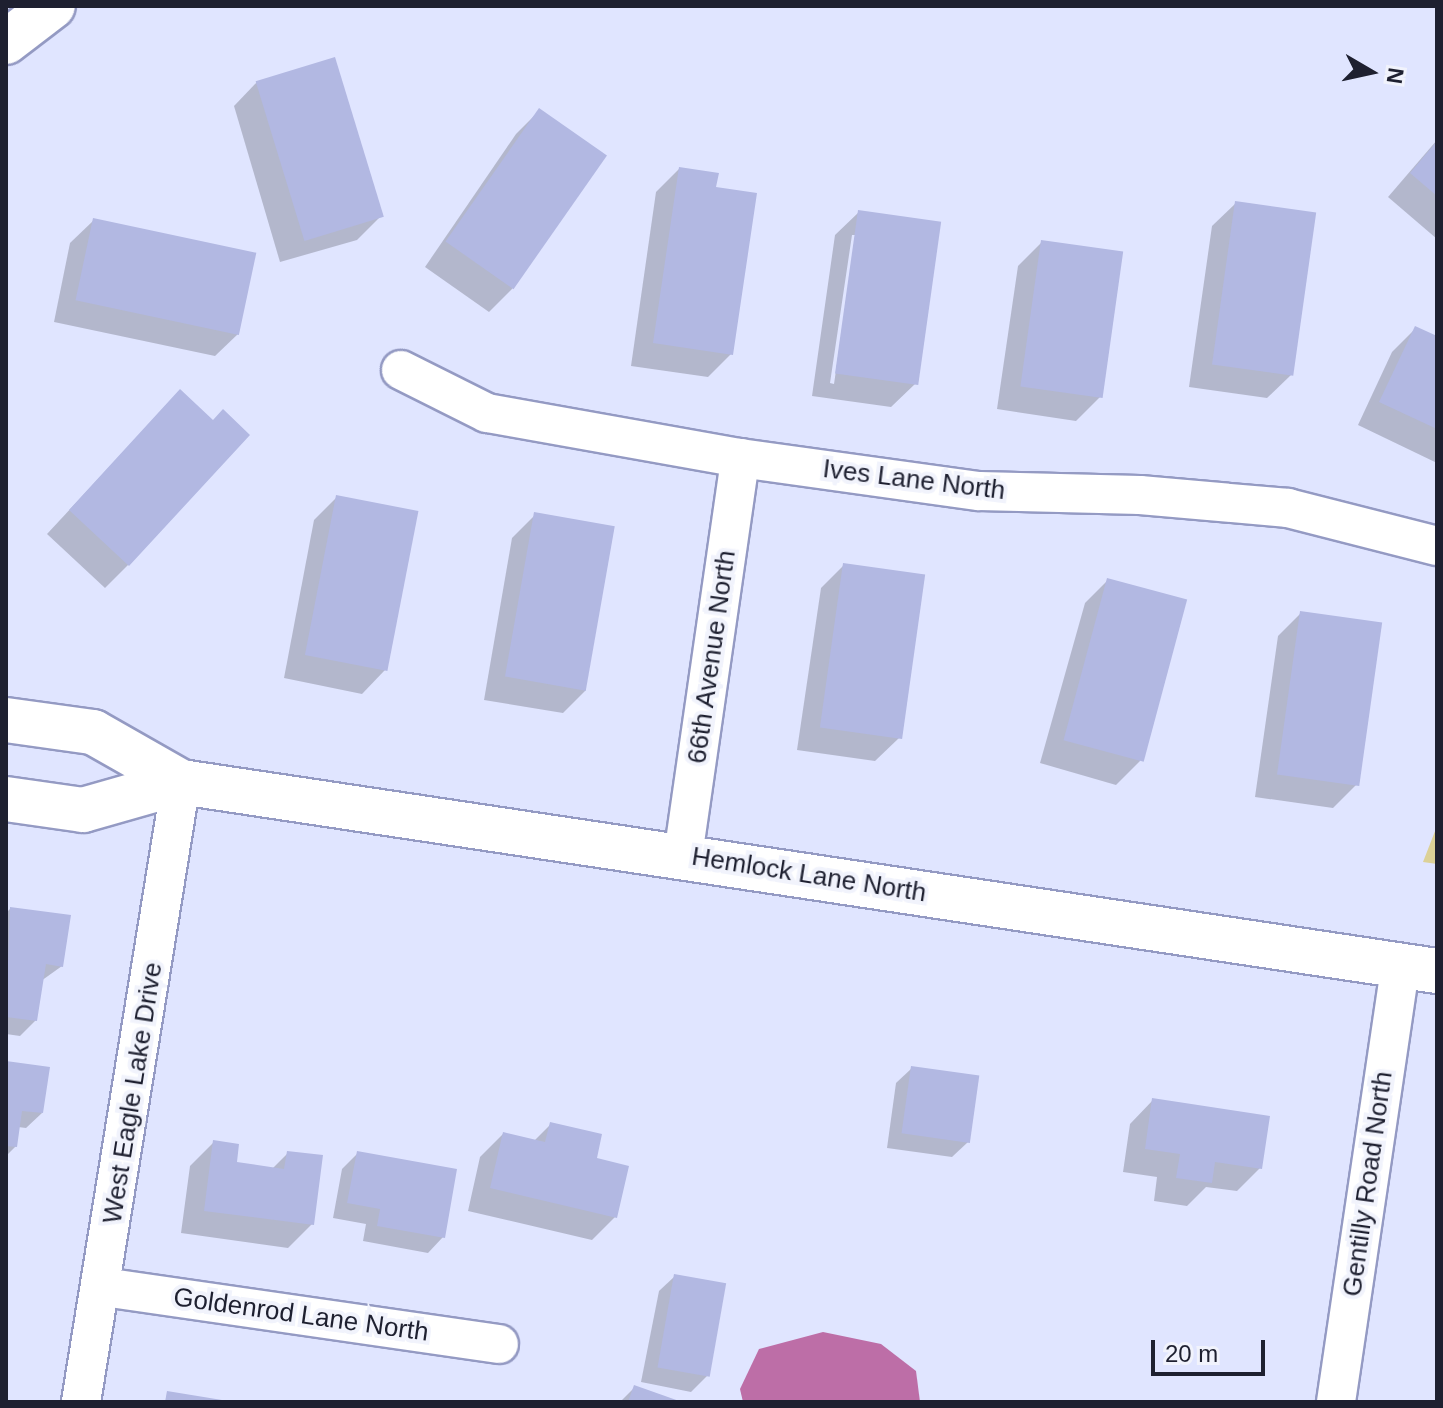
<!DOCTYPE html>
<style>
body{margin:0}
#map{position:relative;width:1443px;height:1408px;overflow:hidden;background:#e0e5ff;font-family:Helvetica,sans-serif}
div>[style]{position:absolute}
.green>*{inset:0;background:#dcd197}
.water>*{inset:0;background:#bd6ea7}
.shadow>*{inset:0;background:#0003}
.building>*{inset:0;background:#b2b8e2;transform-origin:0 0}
.roads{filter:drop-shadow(2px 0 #949ac3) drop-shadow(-2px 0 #949ac3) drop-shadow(0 2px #949ac3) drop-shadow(0 -2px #949ac3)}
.minor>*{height:38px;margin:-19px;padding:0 19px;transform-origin:19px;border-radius:19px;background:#fff}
.tertiary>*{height:44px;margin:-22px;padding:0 22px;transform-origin:22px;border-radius:22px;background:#fff}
.secondary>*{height:44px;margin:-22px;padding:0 22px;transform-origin:22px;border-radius:22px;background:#fff}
span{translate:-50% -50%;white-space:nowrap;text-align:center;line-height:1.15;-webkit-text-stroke:8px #f1f3fc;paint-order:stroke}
.street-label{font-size:26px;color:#1e2030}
.frame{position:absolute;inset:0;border:8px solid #1e2030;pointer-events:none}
.north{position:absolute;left:1331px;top:32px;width:80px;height:80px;-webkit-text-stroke:6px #f1f3fc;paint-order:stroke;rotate:99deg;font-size:22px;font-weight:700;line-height:32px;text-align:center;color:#1e2030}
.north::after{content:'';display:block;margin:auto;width:28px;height:36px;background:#1e2030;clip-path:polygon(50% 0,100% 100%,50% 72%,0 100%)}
.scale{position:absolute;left:1151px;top:1340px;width:114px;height:36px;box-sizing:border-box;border:4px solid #1e2030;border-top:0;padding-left:10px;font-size:24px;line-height:28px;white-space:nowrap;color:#1e2030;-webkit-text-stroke:6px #f1f3fc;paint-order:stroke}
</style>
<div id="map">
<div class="green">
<div style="clip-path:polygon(1437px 826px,1437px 864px,1423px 862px)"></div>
</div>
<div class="water">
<div style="clip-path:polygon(823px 1332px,881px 1344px,916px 1371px,920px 1402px,743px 1402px,740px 1389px,759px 1349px)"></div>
</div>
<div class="shadow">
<div style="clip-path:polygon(257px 82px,381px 216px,357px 240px,280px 262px,234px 106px)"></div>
<div style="clip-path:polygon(539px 111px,604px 156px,512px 289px,489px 312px,425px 267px,516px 134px)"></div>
<div style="clip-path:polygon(1437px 140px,1437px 239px,1388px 197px)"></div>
<div style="clip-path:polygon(679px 169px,714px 189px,731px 354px,708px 377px,631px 366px,656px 192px)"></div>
<div style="clip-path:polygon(1236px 203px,1291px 375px,1267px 398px,1189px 387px,1212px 226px)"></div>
<div style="clip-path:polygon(evenodd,859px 212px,915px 384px,891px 407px,812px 396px,835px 235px,859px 212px,852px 235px,856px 235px,834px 384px,830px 383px,852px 235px)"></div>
<div style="clip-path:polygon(94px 220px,239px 333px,215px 356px,54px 322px,70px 243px)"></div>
<div style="clip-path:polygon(1042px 242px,1100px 397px,1076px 421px,997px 409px,1018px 266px)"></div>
<div style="clip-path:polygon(1416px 328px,1437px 338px,1437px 463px,1358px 425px,1392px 352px)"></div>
<div style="clip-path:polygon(180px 391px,128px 565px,105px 588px,47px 534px)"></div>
<div style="clip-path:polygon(337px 497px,385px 670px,362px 694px,284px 678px,314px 520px)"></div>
<div style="clip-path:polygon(535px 515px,586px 690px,563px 713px,484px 700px,512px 538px)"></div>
<div style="clip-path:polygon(844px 565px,899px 738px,875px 761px,797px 750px,821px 588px)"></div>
<div style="clip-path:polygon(1108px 580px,1140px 761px,1116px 785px,1040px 763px,1085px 603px)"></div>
<div style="clip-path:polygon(1301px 613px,1356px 785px,1333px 808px,1255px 797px,1278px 636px)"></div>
<div style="clip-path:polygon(10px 909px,62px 966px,41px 981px,36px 1020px,20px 1036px,6px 1034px,6px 913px)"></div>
<div style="clip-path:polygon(6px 1063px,42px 1113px,26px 1128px,18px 1127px,16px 1146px,6px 1156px)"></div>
<div style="clip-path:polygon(912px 1068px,968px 1142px,952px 1157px,887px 1148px,896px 1083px)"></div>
<div style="clip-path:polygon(1153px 1100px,1260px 1168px,1237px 1191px,1206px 1187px,1187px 1206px,1154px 1201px,1157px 1177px,1123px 1172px,1130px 1124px)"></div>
<div style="clip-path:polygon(551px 1124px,594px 1160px,615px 1217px,592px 1240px,468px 1211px,480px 1157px,503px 1134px,534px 1141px)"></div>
<div style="clip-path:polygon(214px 1142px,235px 1164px,272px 1169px,288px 1153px,312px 1224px,288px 1248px,181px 1233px,190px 1166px)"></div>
<div style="clip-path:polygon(358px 1153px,443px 1237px,428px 1253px,363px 1241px,366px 1224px,333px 1218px,342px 1169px)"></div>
<div style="clip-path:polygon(675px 1276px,707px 1376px,691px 1392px,641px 1382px,659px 1291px)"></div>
<div style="clip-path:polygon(635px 1387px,678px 1402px,620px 1402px)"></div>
</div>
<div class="building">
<div style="left:335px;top:57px;width:167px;height:83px;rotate:73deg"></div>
<div style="left:539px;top:108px;width:83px;height:163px;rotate:35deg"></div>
<div style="clip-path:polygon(1437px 141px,1437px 196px,1410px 173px)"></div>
<div style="clip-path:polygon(679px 167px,719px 173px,716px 187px,757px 193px,733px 355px,653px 343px)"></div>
<div style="left:1235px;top:201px;width:82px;height:165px;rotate:8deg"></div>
<div style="left:858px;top:210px;width:84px;height:165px;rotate:8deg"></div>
<div style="left:93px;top:218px;width:167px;height:84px;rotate:12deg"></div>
<div style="left:1041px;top:240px;width:83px;height:148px;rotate:8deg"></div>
<div style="clip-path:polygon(1415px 326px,1437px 336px,1437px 429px,1379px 402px)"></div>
<div style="clip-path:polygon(180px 389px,213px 420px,223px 409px,250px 435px,129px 566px,69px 510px)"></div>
<div style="left:336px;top:495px;width:84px;height:163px;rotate:11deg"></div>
<div style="left:534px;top:512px;width:82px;height:167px;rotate:10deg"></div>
<div style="left:843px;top:563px;width:83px;height:166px;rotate:8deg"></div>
<div style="left:1107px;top:578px;width:83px;height:168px;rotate:15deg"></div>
<div style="left:1300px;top:611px;width:83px;height:165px;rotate:8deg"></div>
<div style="clip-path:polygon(10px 907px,71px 915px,63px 967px,46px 964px,37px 1021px,6px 1017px)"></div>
<div style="clip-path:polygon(6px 1061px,50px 1067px,43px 1113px,22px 1111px,17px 1147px,6px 1146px)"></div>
<div style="left:911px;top:1066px;width:69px;height:68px;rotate:8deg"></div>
<div style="clip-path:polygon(1152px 1098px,1270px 1116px,1262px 1169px,1215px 1162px,1212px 1183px,1176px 1178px,1180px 1154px,1145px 1149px)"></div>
<div style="clip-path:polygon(550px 1122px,602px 1134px,597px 1158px,629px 1166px,617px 1218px,490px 1188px,503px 1132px,545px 1142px)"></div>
<div style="clip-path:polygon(213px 1140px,239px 1144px,237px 1162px,284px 1169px,287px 1151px,323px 1155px,314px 1225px,204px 1211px)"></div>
<div style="clip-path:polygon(357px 1151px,457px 1169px,445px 1238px,377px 1226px,380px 1209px,347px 1203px)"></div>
<div style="left:674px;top:1274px;width:53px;height:95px;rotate:10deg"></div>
<div style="clip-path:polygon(634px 1385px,682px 1402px,628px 1402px)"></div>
<div style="clip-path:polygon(167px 1391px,222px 1400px,222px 1402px,165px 1402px)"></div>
</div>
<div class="roads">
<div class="minor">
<div style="left:401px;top:370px;width:96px;rotate:26.6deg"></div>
<div style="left:487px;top:413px;width:257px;rotate:10.1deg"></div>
<div style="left:740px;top:458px;width:241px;rotate:7.9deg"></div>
<div style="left:979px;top:491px;width:161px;rotate:1.4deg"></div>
<div style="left:1140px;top:495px;width:149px;rotate:5deg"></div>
<div style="left:1288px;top:508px;width:154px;rotate:14.3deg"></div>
<div style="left:683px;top:856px;width:402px;rotate:-81.8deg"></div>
<div style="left:103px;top:1287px;width:400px;rotate:8.2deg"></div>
<div style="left:81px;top:1402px;width:628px;rotate:-80.84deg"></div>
<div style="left:1336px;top:1402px;width:441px;rotate:-81.6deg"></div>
</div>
<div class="tertiary">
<div style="left:6px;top:42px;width:59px;rotate:-37.5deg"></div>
</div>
<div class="secondary">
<div style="left:6px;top:720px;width:88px;rotate:7.9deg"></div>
<div style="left:93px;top:732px;width:101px;rotate:29.6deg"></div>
<div style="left:181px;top:782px;width:1270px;rotate:8.56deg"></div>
<div style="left:6px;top:799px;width:78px;rotate:8.1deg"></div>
<div style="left:83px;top:810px;width:102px;rotate:-15.9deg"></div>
</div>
</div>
<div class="street-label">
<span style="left:914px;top:480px;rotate:7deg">Ives Lane North</span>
<span style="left:712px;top:657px;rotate:-82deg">66th Avenue North</span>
<span style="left:809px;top:875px;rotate:9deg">Hemlock Lane North</span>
<span style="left:133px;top:1093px;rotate:-81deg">West Eagle Lake Drive</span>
<span style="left:1368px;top:1184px;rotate:-82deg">Gentilly Road North</span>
<span style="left:301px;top:1315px;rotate:8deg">Goldenrod Lane North</span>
</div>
<div class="frame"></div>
<div class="north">N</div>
<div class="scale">20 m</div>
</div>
